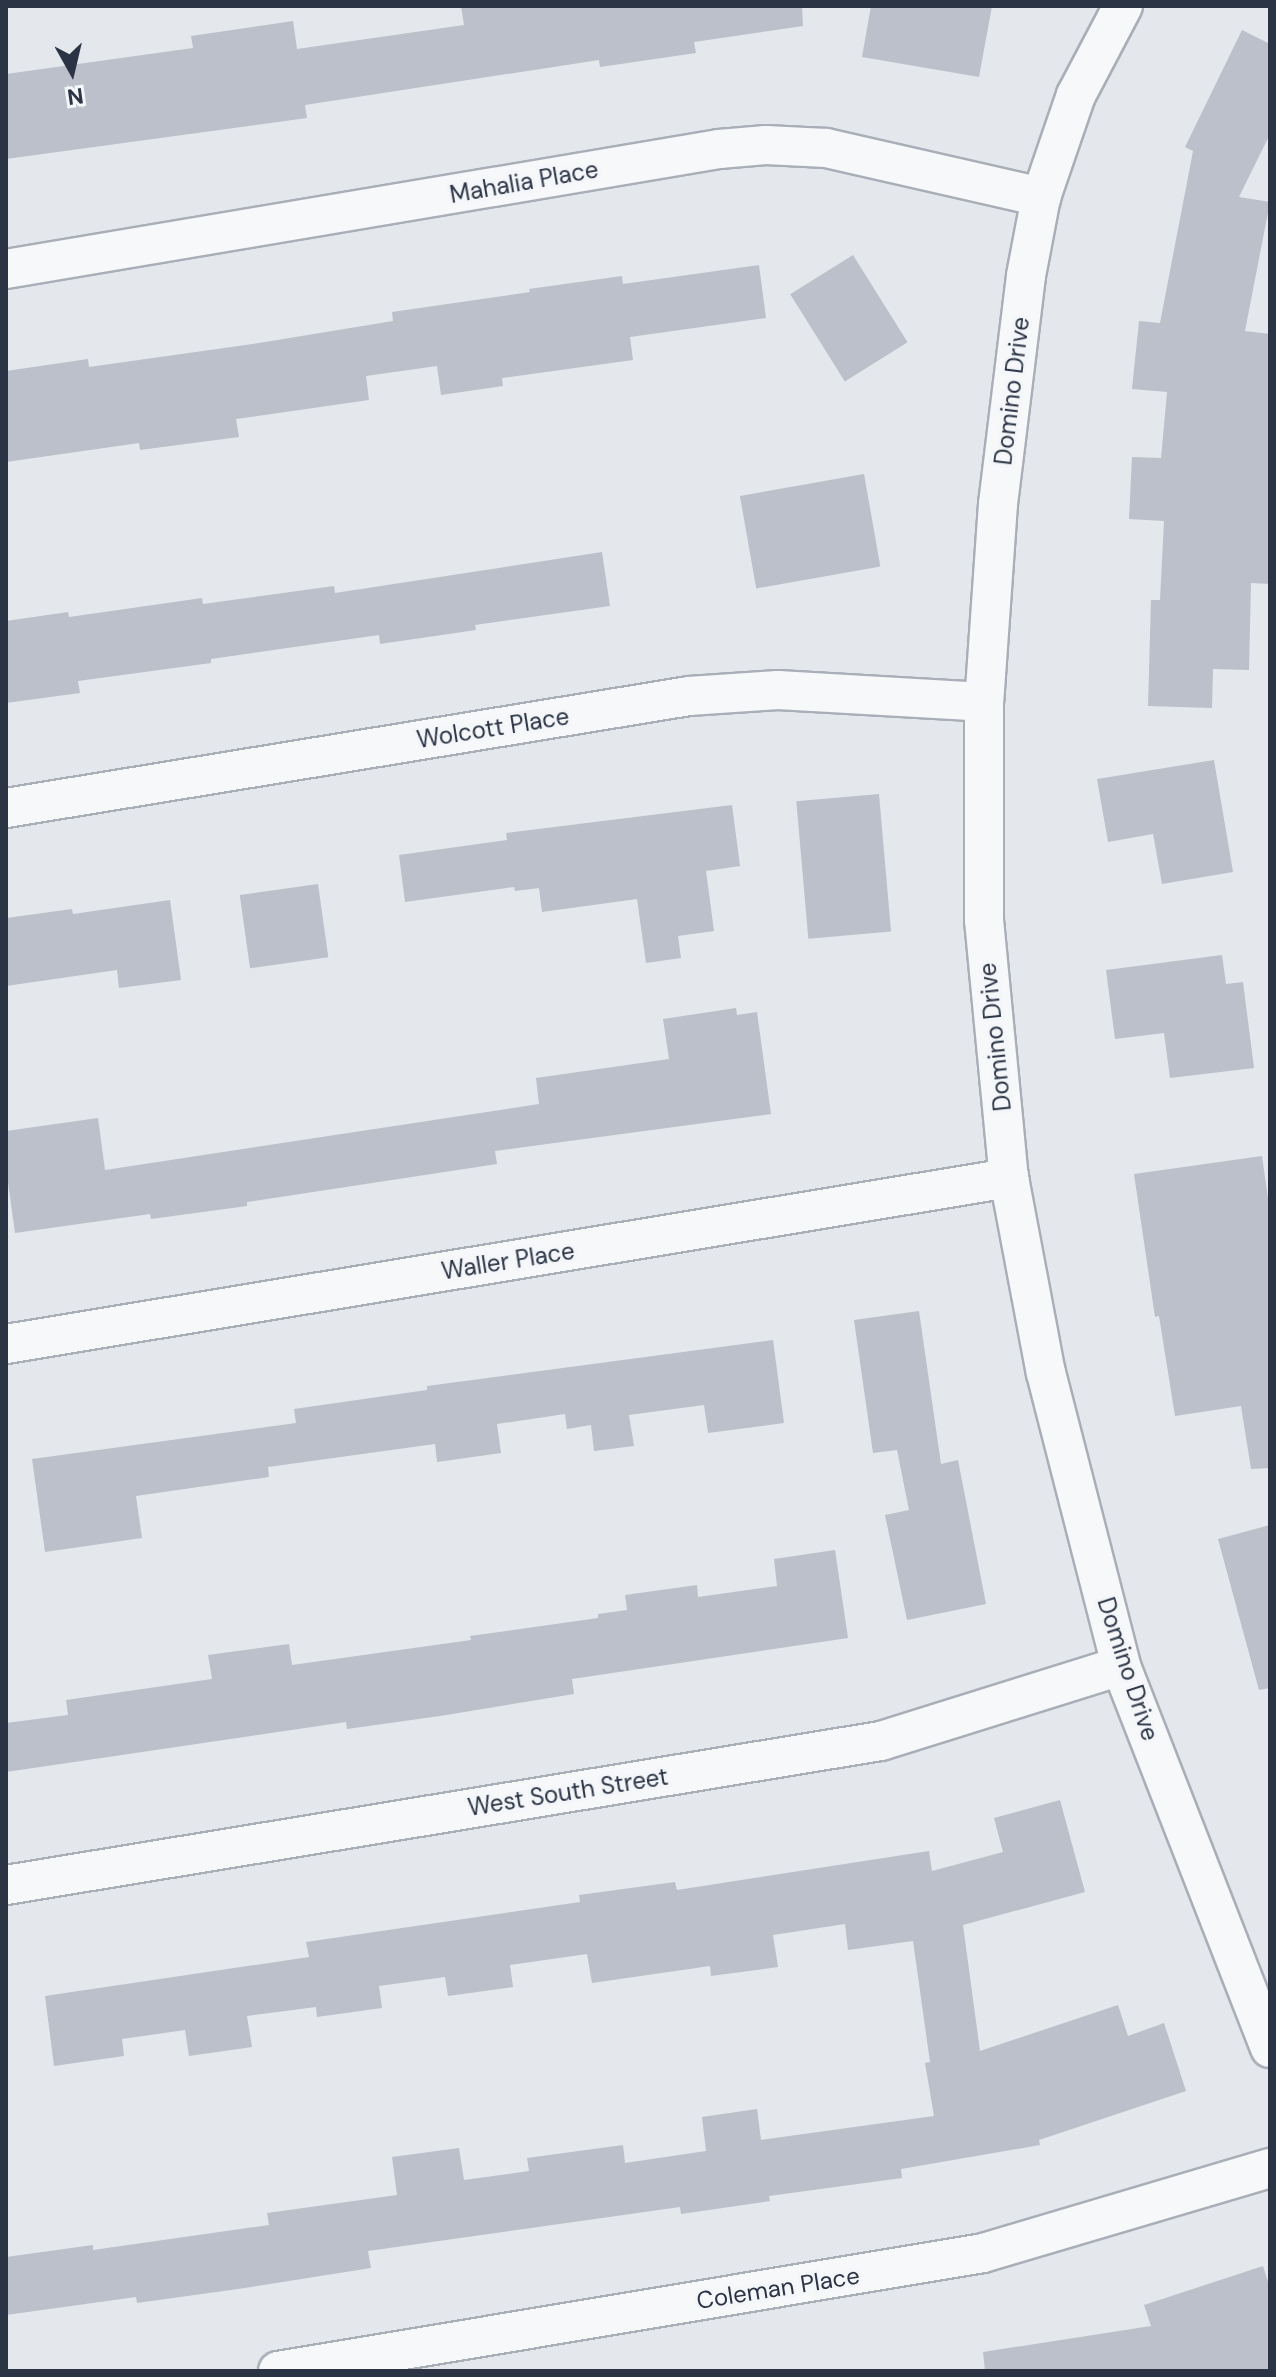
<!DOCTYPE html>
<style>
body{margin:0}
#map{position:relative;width:1276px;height:2377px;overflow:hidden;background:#e4e7ec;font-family:"DM Sans",sans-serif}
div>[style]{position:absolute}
.building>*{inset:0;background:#bbc0ca;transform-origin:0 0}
.roads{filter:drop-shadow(2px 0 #a9aeb7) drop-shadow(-2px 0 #a9aeb7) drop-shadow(0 2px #a9aeb7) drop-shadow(0 -2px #a9aeb7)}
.street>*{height:38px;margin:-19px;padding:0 19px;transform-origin:19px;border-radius:19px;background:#f7f8fa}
span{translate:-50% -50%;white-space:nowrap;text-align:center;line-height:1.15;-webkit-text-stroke:7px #f4f6f9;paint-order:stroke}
.street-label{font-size:24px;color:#2b3445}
.frame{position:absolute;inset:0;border:8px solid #2b3445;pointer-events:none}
.north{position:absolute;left:32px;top:32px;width:80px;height:80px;-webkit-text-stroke:6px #f4f6f9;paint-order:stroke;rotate:172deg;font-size:22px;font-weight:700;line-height:32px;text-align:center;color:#2b3445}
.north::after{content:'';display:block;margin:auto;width:28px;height:36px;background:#2b3445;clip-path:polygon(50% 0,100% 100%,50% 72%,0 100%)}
</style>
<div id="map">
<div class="building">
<div style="clip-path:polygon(461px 6px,802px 6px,803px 26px,694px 42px,696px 53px,600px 67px,599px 60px,305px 105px,307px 118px,6px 159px,6px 74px,193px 48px,191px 36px,293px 21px,297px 49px,464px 25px)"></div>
<div style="clip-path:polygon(871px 6px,992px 6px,979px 77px,862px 57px)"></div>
<div style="clip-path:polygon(1242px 30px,1270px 44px,1270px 134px,1239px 197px,1270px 202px,1245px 331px,1270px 334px,1270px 584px,1251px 583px,1249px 670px,1213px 669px,1212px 708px,1148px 706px,1151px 600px,1160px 600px,1164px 521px,1129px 519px,1132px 457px,1161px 458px,1167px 392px,1132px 389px,1139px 321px,1160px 323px,1193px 151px,1185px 147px)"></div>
<div style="left:853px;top:255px;width:103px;height:74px;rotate:58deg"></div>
<div style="clip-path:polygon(759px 265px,766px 318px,630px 337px,633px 360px,502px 378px,503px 386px,441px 395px,437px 366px,366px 376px,369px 400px,236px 419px,239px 437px,140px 450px,139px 443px,6px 462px,6px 371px,88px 359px,89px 367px,259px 343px,393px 321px,392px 312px,530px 292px,529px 289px,622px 276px,623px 284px)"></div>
<div style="left:864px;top:474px;width:94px;height:126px;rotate:80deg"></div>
<div style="clip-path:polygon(602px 552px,610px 606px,475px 625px,476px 630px,380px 644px,379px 635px,211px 659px,211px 663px,78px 681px,80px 693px,6px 703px,6px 621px,68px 612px,69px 617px,202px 598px,203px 604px,334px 586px,335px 593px)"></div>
<div style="clip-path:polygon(1214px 760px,1233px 872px,1162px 884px,1153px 834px,1108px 842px,1097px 779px)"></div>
<div style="left:879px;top:794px;width:138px;height:83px;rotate:85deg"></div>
<div style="clip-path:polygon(732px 805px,740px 866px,706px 871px,714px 931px,678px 936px,681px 958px,646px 963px,637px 899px,542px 912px,539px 888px,515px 891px,514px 887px,405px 902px,399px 855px,507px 840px,506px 833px)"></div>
<div style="left:318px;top:884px;width:74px;height:79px;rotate:82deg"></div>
<div style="clip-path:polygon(170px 900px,181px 980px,119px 988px,117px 970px,6px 986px,6px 918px,72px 909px,73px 914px)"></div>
<div style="clip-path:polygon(1222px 955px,1226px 984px,1243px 982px,1254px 1068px,1170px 1078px,1164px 1033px,1115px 1039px,1106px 970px)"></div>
<div style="clip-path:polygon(736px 1008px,737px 1015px,757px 1012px,771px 1114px,495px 1151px,497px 1164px,247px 1202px,247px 1206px,151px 1219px,150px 1214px,15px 1233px,6px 1168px,6px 1131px,98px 1118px,105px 1170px,539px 1104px,536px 1078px,669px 1059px,663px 1019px)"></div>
<div style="clip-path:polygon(1262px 1156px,1270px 1213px,1270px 1468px,1251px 1469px,1241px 1406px,1175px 1416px,1159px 1316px,1155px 1317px,1134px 1174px)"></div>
<div style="clip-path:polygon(919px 1311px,941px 1464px,958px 1460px,986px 1604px,907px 1620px,885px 1515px,909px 1510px,897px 1450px,873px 1453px,854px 1320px)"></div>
<div style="clip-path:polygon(773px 1340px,784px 1423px,708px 1433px,704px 1405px,629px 1415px,634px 1446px,594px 1451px,591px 1425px,567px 1429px,565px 1414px,497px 1424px,501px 1453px,437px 1462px,435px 1444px,268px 1467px,269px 1477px,136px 1496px,142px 1538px,45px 1552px,32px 1459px,296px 1423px,294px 1409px,427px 1390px,427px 1386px)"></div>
<div style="clip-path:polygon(1270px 1525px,1270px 1688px,1259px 1690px,1218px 1539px)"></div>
<div style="clip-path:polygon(835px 1550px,848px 1638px,572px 1679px,574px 1694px,440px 1716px,347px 1729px,346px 1722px,6px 1772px,6px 1723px,68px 1715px,66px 1700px,212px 1679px,208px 1655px,289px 1644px,292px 1665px,471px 1640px,470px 1636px,598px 1618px,598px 1614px,627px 1610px,625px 1595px,697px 1585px,698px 1597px,777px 1586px,774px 1559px)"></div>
<div style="clip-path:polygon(1060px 1800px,1085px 1892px,963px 1925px,980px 2051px,1118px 2005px,1128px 2036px,1164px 2023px,1186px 2091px,1039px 2140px,1040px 2145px,901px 2169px,902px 2178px,769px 2196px,770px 2201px,681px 2214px,680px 2207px,368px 2251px,371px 2268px,238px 2289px,137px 2303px,136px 2297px,6px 2315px,6px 2257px,93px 2245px,93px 2250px,269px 2225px,267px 2213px,397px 2195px,392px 2157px,459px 2148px,464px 2180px,529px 2171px,527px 2158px,623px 2145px,625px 2163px,706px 2151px,702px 2117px,757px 2109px,761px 2140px,934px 2116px,925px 2063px,930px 2062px,913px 1941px,848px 1950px,845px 1924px,773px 1935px,778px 1967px,711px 1976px,710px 1966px,592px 1983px,587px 1954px,510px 1965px,513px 1987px,448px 1996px,445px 1977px,379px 1986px,382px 2008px,317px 2017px,316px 2007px,247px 2016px,252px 2047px,189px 2056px,185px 2030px,122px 2039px,124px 2056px,54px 2066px,45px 1996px,309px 1957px,306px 1942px,580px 1902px,579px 1895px,675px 1882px,677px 1890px,929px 1851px,932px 1871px,1003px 1852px,994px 1818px)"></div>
<div style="clip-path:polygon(1263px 2266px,1270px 2288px,1270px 2371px,985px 2371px,983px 2352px,1151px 2326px,1144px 2305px)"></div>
</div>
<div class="roads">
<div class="street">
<div style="left:1123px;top:6px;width:101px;rotate:117.8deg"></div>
<div style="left:1076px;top:95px;width:108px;rotate:108.9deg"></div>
<div style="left:1041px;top:197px;width:80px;rotate:100.8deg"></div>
<div style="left:1026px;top:276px;width:230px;rotate:97deg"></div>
<div style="left:998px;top:504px;width:198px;rotate:94deg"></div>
<div style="left:984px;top:702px;width:218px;rotate:90deg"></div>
<div style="left:984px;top:920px;width:259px;rotate:84.5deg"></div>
<div style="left:1009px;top:1178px;width:198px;rotate:79.3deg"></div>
<div style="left:1046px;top:1373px;width:302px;rotate:75.6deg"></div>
<div style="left:1121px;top:1666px;width:410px;rotate:68.7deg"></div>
<div style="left:6px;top:269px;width:723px;rotate:-9.55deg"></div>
<div style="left:719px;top:149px;width:47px;rotate:-4.9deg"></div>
<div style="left:766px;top:145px;width:60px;rotate:2.9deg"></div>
<div style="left:826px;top:148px;width:221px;rotate:12.8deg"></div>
<div style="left:6px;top:808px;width:692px;rotate:-9.31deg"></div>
<div style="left:689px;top:696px;width:89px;rotate:-3.9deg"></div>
<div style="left:778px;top:690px;width:206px;rotate:3.3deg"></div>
<div style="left:6px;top:1344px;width:1017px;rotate:-9.4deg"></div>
<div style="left:6px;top:1885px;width:887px;rotate:-9.35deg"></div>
<div style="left:881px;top:1741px;width:251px;rotate:-17.4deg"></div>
<div style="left:278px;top:2371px;width:715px;rotate:-9.5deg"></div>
<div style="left:983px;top:2253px;width:299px;rotate:-16.5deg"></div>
</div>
</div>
<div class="street-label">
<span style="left:524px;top:182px;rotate:-10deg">Mahalia Place</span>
<span style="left:1012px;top:391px;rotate:-83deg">Domino Drive</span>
<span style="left:493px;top:728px;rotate:-9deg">Wolcott Place</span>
<span style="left:995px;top:1037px;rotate:-96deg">Domino Drive</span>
<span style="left:508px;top:1261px;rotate:-9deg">Waller Place</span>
<span style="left:1128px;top:1669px;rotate:72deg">Domino Drive</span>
<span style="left:568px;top:1792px;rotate:-9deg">West South Street</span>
<span style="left:778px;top:2288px;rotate:-9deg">Coleman Place</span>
</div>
<div class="frame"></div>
<div class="north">N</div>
</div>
